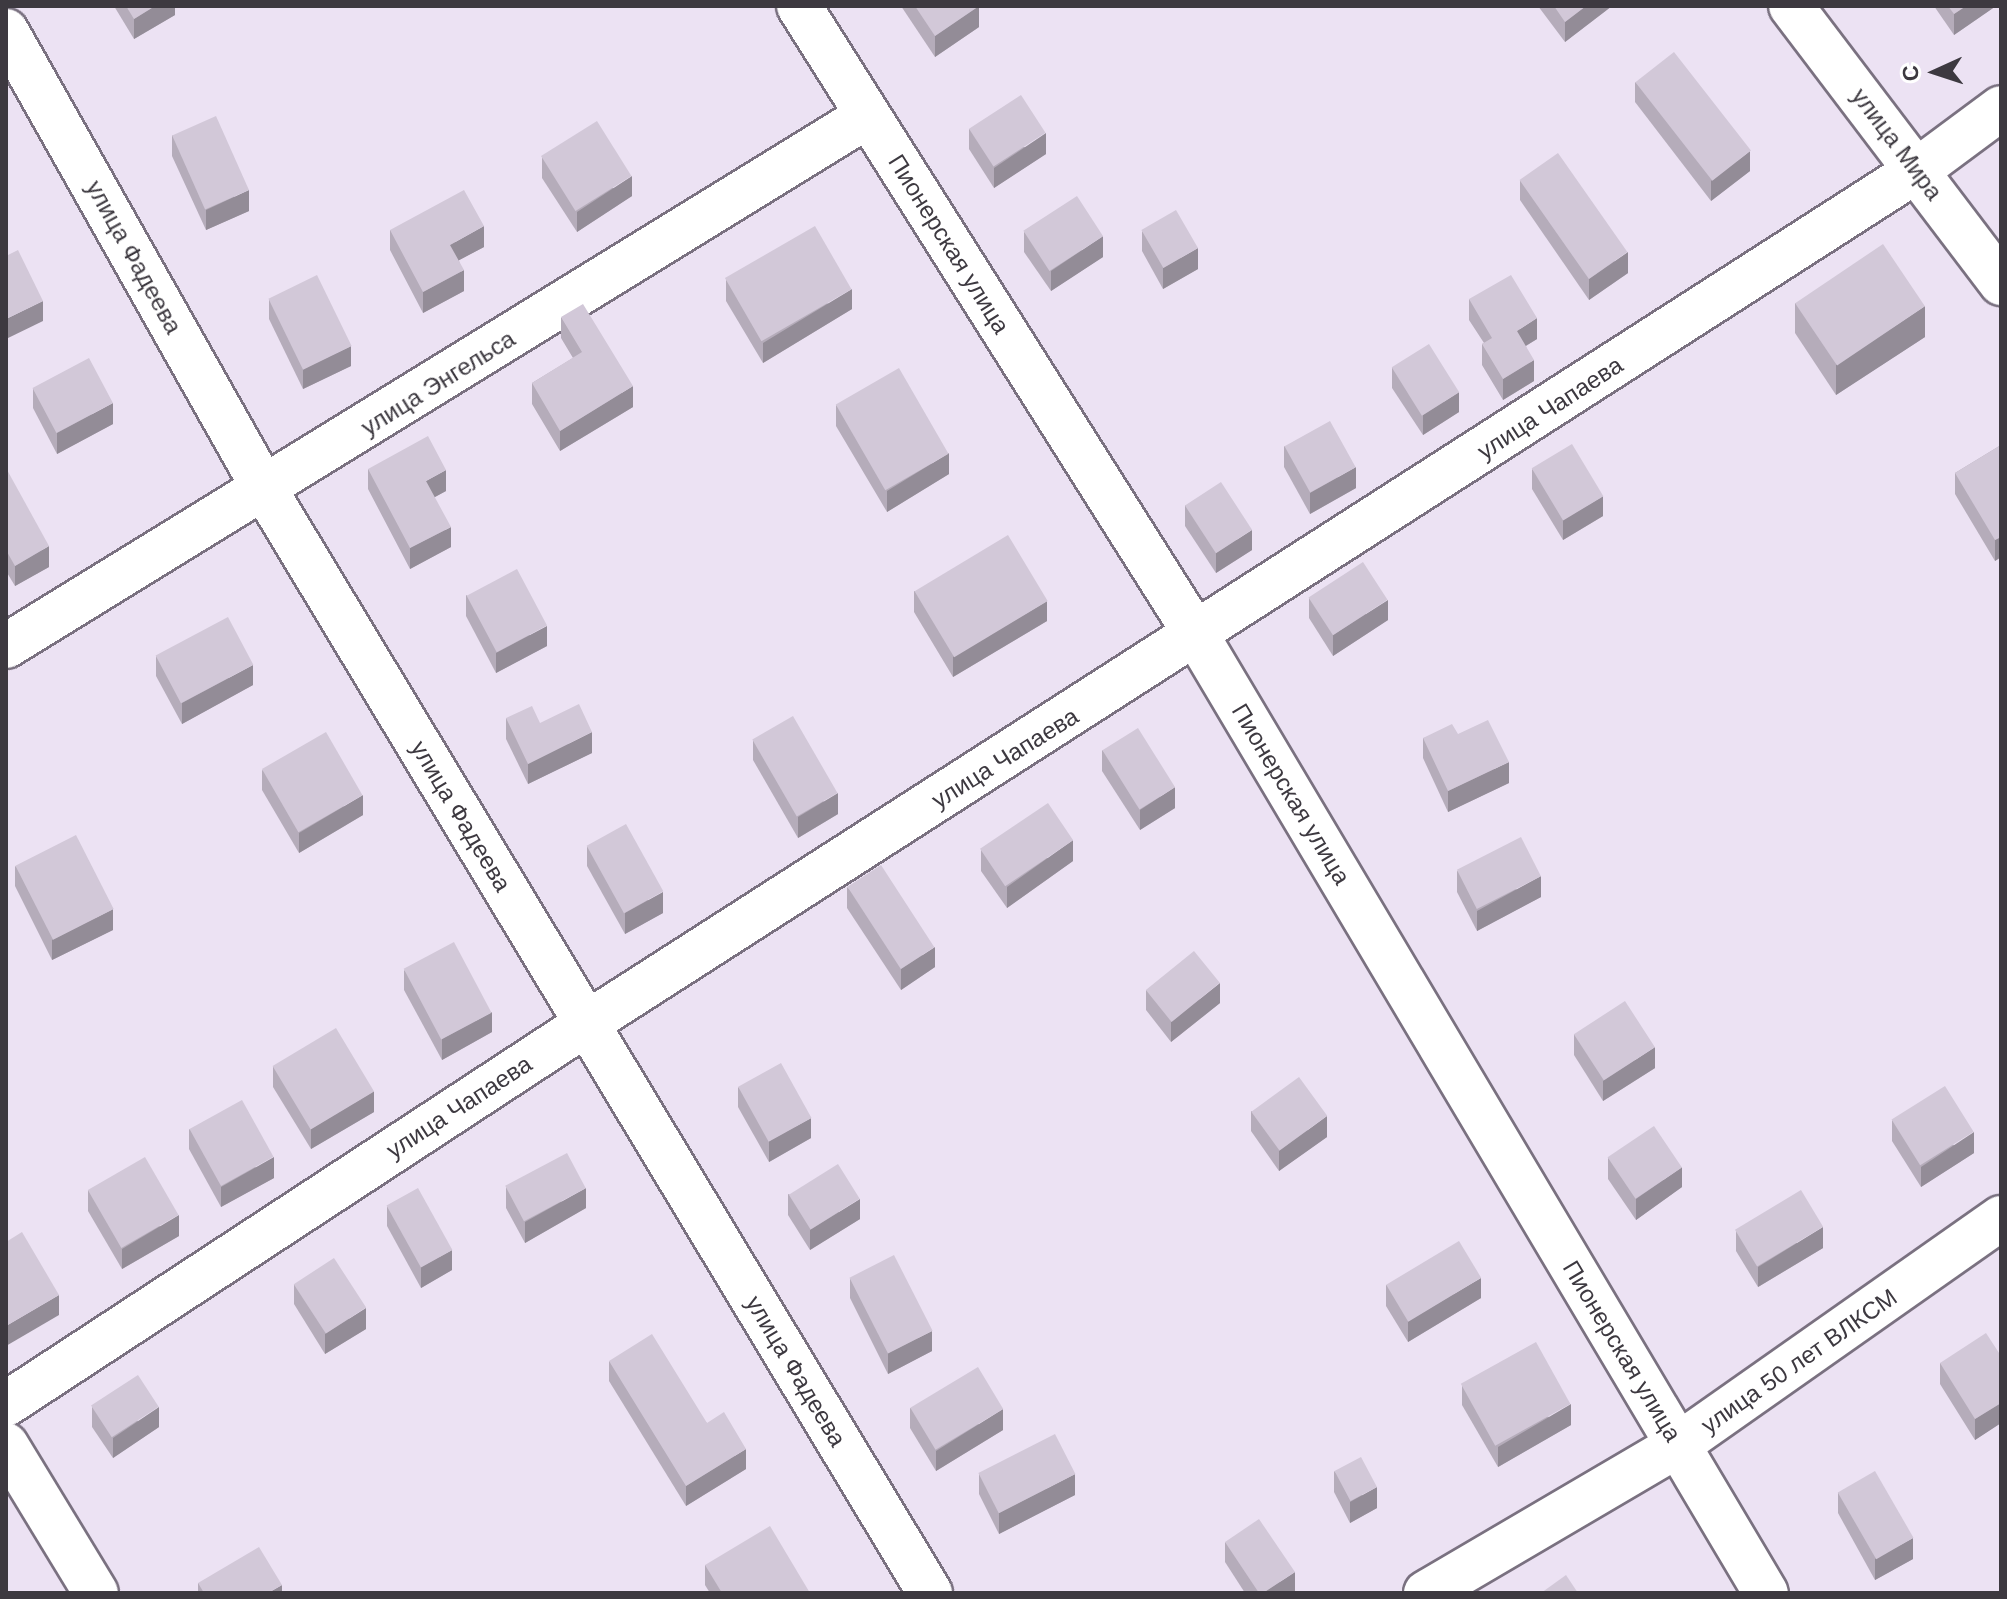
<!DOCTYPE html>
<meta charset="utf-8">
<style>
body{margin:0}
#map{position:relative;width:2007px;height:1599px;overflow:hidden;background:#ece2f3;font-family:Helvetica,sans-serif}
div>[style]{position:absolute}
.roads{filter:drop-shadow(2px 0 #7a7180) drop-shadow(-2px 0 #7a7180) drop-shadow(0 2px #7a7180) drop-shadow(0 -2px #7a7180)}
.minor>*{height:44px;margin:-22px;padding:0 22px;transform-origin:22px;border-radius:22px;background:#fff}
.wall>*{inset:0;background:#b5acba}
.shaded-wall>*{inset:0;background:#938c97}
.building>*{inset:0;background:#d2c8d8;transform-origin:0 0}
span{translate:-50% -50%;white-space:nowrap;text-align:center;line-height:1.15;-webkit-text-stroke:7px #fff;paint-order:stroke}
.street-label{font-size:24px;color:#3d3940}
.frame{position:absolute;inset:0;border:8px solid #3d3940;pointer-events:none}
.north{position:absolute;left:1895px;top:32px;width:80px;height:80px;-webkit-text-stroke:6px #fff;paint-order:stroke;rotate:267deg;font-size:22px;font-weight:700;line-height:32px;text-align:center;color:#3d3940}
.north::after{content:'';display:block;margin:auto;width:28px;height:36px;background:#3d3940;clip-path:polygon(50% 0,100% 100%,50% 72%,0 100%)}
</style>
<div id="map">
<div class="roads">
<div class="minor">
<div style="left:799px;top:6px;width:745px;rotate:57.72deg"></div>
<div style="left:1197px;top:636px;width:1113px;rotate:59.27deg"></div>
<div style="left:1791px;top:6px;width:348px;rotate:52.8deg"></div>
<div style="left:6px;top:31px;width:527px;rotate:60.57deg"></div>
<div style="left:265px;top:490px;width:1288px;rotate:58.91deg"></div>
<div style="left:6px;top:646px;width:1011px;rotate:-31.61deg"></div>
<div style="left:6px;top:1404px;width:693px;rotate:-33.23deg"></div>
<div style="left:586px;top:1024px;width:1584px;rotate:-32.68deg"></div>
<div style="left:1919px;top:169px;width:102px;rotate:-36.6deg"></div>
<div style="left:6px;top:1445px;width:173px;rotate:58.7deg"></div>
<div style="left:1426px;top:1593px;width:292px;rotate:-30.4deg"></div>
<div style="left:1678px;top:1445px;width:395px;rotate:-35.1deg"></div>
</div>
</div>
<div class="wall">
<div style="clip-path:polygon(114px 6px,175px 6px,175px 15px,134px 39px)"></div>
<div style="clip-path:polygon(901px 6px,979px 6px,979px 27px,935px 57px)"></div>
<div style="clip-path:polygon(1538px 6px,1612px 6px,1565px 42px)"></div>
<div style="clip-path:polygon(1934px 6px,1996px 6px,1954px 35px)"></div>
<div style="clip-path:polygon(1635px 82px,1750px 171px,1711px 201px,1635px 102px)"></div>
<div style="clip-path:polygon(969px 129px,1046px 154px,994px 188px,969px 149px)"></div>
<div style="clip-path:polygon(172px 135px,249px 211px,206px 230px,172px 156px)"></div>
<div style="clip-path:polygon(542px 157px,632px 196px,577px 232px,542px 178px)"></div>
<div style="clip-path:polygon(1520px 180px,1628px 273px,1589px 300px,1520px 200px)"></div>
<div style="clip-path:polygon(390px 230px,484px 247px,459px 260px,464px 291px,423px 313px,390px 250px)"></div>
<div style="clip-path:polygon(1142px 231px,1198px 269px,1163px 289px,1142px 251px)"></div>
<div style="clip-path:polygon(1024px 232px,1103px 257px,1051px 291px,1024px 252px)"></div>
<div style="clip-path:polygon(726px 280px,852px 309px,763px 363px,726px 301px)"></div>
<div style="clip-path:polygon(269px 299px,351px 366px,303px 389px,269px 319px)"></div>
<div style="clip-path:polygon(1469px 299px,1537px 339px,1526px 346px,1534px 381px,1503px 400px,1482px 365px,1482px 344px,1484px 343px,1469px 320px)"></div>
<div style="clip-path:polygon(1795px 303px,1925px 337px,1836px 395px,1795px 333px)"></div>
<div style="clip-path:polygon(561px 317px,633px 407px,560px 451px,532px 404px,532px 383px,573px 358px,561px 338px)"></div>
<div style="clip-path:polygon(1392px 367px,1459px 412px,1423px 435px,1392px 388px)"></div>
<div style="clip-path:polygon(33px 388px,113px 424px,57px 454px,33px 408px)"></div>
<div style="clip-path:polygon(836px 405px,949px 474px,887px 512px,836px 426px)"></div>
<div style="clip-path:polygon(2001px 445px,2001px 557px,1995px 561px,1955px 494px,1955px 473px)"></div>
<div style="clip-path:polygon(1284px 446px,1356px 488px,1310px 514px,1284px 467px)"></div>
<div style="clip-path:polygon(6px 468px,49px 567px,15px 586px,6px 571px)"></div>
<div style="clip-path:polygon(368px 469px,446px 491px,434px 497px,451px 547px,410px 569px,368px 489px)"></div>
<div style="clip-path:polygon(1532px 469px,1603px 516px,1563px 540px,1532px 489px)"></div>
<div style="clip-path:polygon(1185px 505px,1252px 550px,1216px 573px,1185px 526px)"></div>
<div style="clip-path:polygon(914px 591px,1047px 621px,953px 677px,914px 612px)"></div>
<div style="clip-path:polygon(466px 595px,547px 646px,496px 673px,466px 616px)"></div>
<div style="clip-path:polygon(1309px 598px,1388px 620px,1333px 656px,1309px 618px)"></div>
<div style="clip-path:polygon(156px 656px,253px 685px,182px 724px,156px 676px)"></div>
<div style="clip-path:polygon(506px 718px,592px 753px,528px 784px,506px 739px)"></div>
<div style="clip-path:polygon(1458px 734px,1509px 783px,1448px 812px,1423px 758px,1423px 738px)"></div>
<div style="clip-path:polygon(753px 740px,838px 814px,798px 838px,753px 760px)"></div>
<div style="clip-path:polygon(1102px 750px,1175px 808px,1140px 830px,1102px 771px)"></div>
<div style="clip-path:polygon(262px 770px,363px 815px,299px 853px,262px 790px)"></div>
<div style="clip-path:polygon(587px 846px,663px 913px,625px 934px,587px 866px)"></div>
<div style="clip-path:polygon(981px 850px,1073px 861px,1007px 908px,981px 871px)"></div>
<div style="clip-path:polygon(15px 866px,113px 930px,52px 960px,15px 886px)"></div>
<div style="clip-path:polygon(1457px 871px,1541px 897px,1477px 931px,1457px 892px)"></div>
<div style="clip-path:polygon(847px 887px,935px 967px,901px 990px,847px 908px)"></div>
<div style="clip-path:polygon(404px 970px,492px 1032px,442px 1060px,404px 990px)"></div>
<div style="clip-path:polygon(1146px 990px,1220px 1003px,1171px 1042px,1146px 1010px)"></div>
<div style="clip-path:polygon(1574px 1034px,1655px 1068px,1603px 1101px,1574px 1055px)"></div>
<div style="clip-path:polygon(273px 1066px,374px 1112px,311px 1149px,273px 1087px)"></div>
<div style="clip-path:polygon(738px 1087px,811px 1138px,769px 1162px,738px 1107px)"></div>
<div style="clip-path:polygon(1251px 1111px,1327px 1137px,1279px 1171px,1251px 1131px)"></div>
<div style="clip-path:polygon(1892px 1120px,1974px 1153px,1921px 1187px,1892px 1141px)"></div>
<div style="clip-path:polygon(189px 1129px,274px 1178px,221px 1207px,189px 1149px)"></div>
<div style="clip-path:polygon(1608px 1158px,1682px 1187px,1636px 1220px,1608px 1179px)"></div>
<div style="clip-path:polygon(506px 1187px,586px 1208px,525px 1243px,506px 1208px)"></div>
<div style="clip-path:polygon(88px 1190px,179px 1236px,122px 1269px,88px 1211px)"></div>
<div style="clip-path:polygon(788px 1194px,860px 1219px,810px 1250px,788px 1215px)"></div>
<div style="clip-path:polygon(387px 1206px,452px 1270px,421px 1288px,387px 1226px)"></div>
<div style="clip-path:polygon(1736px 1231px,1823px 1248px,1758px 1287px,1736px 1251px)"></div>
<div style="clip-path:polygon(850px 1278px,932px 1351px,888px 1374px,850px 1298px)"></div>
<div style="clip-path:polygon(294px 1284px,366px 1329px,325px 1354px,294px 1304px)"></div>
<div style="clip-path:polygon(1386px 1285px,1481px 1298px,1408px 1342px,1386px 1306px)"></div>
<div style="clip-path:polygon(2001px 1356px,2001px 1423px,1975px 1440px,1940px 1384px,1940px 1363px)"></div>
<div style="clip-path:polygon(609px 1361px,707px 1423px,746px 1469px,686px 1506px,609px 1381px)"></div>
<div style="clip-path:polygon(1462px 1385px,1571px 1425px,1498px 1467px,1462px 1405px)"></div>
<div style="clip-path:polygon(92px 1407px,159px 1427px,113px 1458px,92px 1427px)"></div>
<div style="clip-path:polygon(910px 1408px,1003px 1430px,936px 1471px,910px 1428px)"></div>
<div style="clip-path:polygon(1334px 1471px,1377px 1508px,1350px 1523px,1334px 1492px)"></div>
<div style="clip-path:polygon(979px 1474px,1075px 1495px,999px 1534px,979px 1494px)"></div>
<div style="clip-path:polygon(1838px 1492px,1913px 1559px,1875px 1580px,1838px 1513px)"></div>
<div style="clip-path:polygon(1225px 1542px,1295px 1592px,1245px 1593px,1225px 1562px)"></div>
<div style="clip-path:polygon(705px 1565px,810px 1593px,710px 1593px,705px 1585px)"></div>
<div style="clip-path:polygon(198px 1583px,282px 1593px,198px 1593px)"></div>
</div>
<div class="shaded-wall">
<div style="clip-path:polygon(155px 6px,175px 6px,175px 15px,134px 39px,134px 19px)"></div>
<div style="clip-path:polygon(979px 6px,979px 27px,935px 57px,935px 36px)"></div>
<div style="clip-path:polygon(1586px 6px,1612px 6px,1565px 42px,1565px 22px)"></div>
<div style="clip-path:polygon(1966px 6px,1996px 6px,1954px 35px,1954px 14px)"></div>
<div style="clip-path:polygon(1046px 133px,1046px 154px,994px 188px,994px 168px)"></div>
<div style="clip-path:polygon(1750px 151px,1750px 171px,1711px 201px,1711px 181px)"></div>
<div style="clip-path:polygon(632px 176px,632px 196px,577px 232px,577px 212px)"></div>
<div style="clip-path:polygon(249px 190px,249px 211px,206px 230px,206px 210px)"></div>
<div style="clip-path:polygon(484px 226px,484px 247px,450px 265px,450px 245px)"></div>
<div style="clip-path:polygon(1103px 236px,1103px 257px,1051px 291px,1051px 271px)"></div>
<div style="clip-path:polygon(1198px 248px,1198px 269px,1163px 289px,1163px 268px)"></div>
<div style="clip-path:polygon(1628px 252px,1628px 273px,1589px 300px,1589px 279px)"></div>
<div style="clip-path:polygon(464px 270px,464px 291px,423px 313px,423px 292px)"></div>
<div style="clip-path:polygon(852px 289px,852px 309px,763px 363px,763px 343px)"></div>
<div style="clip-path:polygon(43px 301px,43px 321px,6px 339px,6px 319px)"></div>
<div style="clip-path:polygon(1925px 306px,1925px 337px,1836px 395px,1836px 365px)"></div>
<div style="clip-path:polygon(1537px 318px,1537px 339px,1517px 351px,1517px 331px)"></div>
<div style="clip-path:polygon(351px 346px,351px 366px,303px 389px,303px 369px)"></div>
<div style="clip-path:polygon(1534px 360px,1534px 381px,1503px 400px,1503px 379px)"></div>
<div style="clip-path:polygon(633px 386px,633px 407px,560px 451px,560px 431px)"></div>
<div style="clip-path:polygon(1459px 392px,1459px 412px,1423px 435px,1423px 415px)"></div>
<div style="clip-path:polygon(113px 403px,113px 424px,57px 454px,57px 433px)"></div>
<div style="clip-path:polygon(949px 453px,949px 474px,887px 512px,887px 491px)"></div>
<div style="clip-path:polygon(1356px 467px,1356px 488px,1310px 514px,1310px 493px)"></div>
<div style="clip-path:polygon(446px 470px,446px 491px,426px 502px,426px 481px)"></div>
<div style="clip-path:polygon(1603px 496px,1603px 516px,1563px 540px,1563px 520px)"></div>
<div style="clip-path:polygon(451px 527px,451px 547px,410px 569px,410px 548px)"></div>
<div style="clip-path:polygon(1252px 530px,1252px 550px,1216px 573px,1216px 553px)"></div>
<div style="clip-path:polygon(2001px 537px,2001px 557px,1995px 561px,1995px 540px)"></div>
<div style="clip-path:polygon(49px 546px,49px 567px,15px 586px,15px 566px)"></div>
<div style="clip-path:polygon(1388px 600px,1388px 620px,1333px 656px,1333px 635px)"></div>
<div style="clip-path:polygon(1047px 601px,1047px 621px,953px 677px,953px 657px)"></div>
<div style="clip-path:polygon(547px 626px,547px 646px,496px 673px,496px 653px)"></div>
<div style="clip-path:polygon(253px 665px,253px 685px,182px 724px,182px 703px)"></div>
<div style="clip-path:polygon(592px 732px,592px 753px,528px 784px,528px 764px)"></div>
<div style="clip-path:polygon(1509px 762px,1509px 783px,1448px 812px,1448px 791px)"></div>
<div style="clip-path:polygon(1175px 787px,1175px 808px,1140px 830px,1140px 810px)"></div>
<div style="clip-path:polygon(838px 793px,838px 814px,798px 838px,798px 817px)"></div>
<div style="clip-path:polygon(363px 795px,363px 815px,299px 853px,299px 833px)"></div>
<div style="clip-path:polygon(1073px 840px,1073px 861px,1007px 908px,1007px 887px)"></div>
<div style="clip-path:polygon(1541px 876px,1541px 897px,1477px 931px,1477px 911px)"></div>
<div style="clip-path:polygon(663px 892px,663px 913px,625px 934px,625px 913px)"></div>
<div style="clip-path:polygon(113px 909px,113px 930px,52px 960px,52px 940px)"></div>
<div style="clip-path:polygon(935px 947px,935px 967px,901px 990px,901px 969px)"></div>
<div style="clip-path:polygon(1220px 983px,1220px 1003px,1171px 1042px,1171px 1022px)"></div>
<div style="clip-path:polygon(492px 1012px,492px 1032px,442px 1060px,442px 1039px)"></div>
<div style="clip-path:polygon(1655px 1047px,1655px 1068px,1603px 1101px,1603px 1081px)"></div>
<div style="clip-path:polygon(374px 1091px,374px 1112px,311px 1149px,311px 1129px)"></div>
<div style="clip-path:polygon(1327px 1116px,1327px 1137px,1279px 1171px,1279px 1151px)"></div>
<div style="clip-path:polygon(811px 1118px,811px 1138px,769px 1162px,769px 1141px)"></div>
<div style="clip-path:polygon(1974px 1132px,1974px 1153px,1921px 1187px,1921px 1167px)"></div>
<div style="clip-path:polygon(274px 1157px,274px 1178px,221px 1207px,221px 1187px)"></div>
<div style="clip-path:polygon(1682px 1167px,1682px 1187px,1636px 1220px,1636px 1199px)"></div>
<div style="clip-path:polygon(586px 1188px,586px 1208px,525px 1243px,525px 1222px)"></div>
<div style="clip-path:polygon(860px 1199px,860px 1219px,810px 1250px,810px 1230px)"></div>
<div style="clip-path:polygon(179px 1215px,179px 1236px,122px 1269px,122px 1249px)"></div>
<div style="clip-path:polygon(1823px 1227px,1823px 1248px,1758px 1287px,1758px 1267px)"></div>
<div style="clip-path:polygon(452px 1250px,452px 1270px,421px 1288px,421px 1267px)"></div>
<div style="clip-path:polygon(1481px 1278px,1481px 1298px,1408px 1342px,1408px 1321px)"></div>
<div style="clip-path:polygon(59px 1295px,59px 1315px,6px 1346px,6px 1326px)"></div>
<div style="clip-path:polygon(366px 1308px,366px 1329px,325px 1354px,325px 1334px)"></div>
<div style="clip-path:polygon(932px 1331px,932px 1351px,888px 1374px,888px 1353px)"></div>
<div style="clip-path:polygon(2001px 1403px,2001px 1423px,1975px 1440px,1975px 1419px)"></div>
<div style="clip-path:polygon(1571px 1404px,1571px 1425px,1498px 1467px,1498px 1447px)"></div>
<div style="clip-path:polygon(159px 1407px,159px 1427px,113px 1458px,113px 1438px)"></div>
<div style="clip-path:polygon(1003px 1409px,1003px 1430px,936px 1471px,936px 1451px)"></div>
<div style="clip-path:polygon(746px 1449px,746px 1469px,686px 1506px,686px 1486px)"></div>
<div style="clip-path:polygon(1075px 1474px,1075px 1495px,999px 1534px,999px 1513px)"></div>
<div style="clip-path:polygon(1377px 1487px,1377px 1508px,1350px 1523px,1350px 1502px)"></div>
<div style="clip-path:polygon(1913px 1538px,1913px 1559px,1875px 1580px,1875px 1559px)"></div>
<div style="clip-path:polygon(1295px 1572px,1295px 1592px,1263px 1593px)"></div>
<div style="clip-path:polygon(282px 1585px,282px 1593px,268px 1593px)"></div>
</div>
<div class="building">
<div style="clip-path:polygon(126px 6px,155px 6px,134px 19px)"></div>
<div style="clip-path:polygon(915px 6px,979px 6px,935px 36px)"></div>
<div style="clip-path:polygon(1554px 6px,1586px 6px,1565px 22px)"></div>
<div style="clip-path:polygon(1948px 6px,1966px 6px,1954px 14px)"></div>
<div style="left:1674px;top:52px;width:125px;height:49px;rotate:52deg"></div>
<div style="left:1021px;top:95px;width:45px;height:62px;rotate:57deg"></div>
<div style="left:216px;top:116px;width:81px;height:48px;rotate:66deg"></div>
<div style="left:597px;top:121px;width:65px;height:66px;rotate:58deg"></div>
<div style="left:1558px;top:153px;width:121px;height:47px;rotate:55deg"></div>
<div style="clip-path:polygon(464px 190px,484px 226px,450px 245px,464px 270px,423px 292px,390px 230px)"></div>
<div style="left:1077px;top:196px;width:48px;height:64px;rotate:57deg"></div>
<div style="left:1176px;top:210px;width:44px;height:40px;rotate:60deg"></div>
<div style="left:815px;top:226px;width:73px;height:104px;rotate:60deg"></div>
<div style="left:1883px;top:244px;width:75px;height:106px;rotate:56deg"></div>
<div style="clip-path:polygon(18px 250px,43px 301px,6px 319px,6px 256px)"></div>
<div style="left:317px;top:275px;width:79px;height:54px;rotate:64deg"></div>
<div style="clip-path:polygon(1511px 275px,1537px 318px,1517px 331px,1534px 360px,1503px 379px,1482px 344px,1492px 338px,1469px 299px)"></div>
<div style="clip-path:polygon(583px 304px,633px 386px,560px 431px,532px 383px,582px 352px,561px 317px)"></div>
<div style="left:1429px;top:344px;width:57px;height:44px;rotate:58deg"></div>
<div style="left:89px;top:358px;width:51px;height:64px;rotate:62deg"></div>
<div style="left:899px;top:368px;width:99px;height:73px;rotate:60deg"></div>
<div style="left:1330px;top:421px;width:53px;height:52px;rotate:61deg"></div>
<div style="clip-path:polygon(428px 436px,446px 470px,426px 481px,451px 527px,410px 548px,368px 469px)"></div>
<div style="left:1572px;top:444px;width:61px;height:47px;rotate:59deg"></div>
<div style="clip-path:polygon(2001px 445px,2001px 537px,1995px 540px,1955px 473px)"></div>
<div style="clip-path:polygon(6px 468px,49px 546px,15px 566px,6px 550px)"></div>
<div style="left:1221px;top:482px;width:57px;height:43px;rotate:57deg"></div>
<div style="left:1008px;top:535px;width:77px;height:109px;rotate:59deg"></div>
<div style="left:1363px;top:562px;width:45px;height:65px;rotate:57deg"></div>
<div style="left:517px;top:569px;width:64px;height:57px;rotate:62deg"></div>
<div style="left:228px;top:617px;width:54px;height:82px;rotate:62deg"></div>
<div style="clip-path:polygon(579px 704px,592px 732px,528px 764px,506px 718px,532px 706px,540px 723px)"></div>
<div style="left:793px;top:716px;width:89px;height:47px;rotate:60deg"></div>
<div style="clip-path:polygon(1488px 720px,1509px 762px,1448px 791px,1423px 738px,1452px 724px,1458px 734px)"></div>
<div style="left:1138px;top:728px;width:70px;height:42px;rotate:58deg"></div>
<div style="left:326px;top:732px;width:73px;height:74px;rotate:60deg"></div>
<div style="left:1048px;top:803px;width:45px;height:82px;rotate:56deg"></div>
<div style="left:626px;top:824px;width:77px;height:45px;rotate:61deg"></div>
<div style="left:76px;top:835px;width:83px;height:68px;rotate:63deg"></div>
<div style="left:1521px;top:837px;width:44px;height:72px;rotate:63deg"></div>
<div style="left:881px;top:865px;width:98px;height:40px;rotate:57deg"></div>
<div style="left:454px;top:942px;width:80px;height:57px;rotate:62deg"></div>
<div style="left:1194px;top:951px;width:41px;height:62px;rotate:51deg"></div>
<div style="left:1625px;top:1001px;width:55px;height:61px;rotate:57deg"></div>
<div style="left:336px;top:1028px;width:74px;height:74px;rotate:59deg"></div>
<div style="left:781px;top:1063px;width:63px;height:49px;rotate:61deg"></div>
<div style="left:1299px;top:1077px;width:48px;height:59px;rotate:54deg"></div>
<div style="left:1945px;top:1086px;width:54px;height:63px;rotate:58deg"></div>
<div style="left:242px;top:1100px;width:65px;height:60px;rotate:61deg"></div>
<div style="left:1654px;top:1126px;width:50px;height:56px;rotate:56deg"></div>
<div style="left:567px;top:1153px;width:40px;height:70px;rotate:62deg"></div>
<div style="left:145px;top:1157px;width:67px;height:66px;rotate:60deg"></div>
<div style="left:838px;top:1164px;width:41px;height:58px;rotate:58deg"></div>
<div style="left:418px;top:1188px;width:71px;height:36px;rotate:61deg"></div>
<div style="left:1801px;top:1190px;width:43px;height:77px;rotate:59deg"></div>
<div style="clip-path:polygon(22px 1232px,59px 1295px,6px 1326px,6px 1242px)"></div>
<div style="left:1459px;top:1241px;width:43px;height:85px;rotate:59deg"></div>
<div style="left:894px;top:1255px;width:85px;height:50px;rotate:63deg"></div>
<div style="left:334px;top:1258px;width:59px;height:48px;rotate:57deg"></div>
<div style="clip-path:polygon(1986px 1333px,2001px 1356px,2001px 1403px,1975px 1419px,1940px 1363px)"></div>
<div style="clip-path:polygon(652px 1334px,707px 1423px,724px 1412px,746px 1449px,686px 1486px,609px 1361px)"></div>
<div style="left:1536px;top:1342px;width:71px;height:86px;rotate:61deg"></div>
<div style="left:978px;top:1367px;width:49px;height:79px;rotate:59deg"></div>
<div style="left:138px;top:1375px;width:38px;height:56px;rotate:57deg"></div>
<div style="left:1055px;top:1434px;width:45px;height:86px;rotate:63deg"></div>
<div style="left:1361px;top:1457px;width:34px;height:30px;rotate:62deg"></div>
<div style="left:1875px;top:1471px;width:77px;height:43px;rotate:60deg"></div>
<div style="clip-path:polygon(1259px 1519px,1295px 1572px,1263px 1593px,1259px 1593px,1225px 1542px)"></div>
<div style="clip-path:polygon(770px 1526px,810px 1593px,722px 1593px,705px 1565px)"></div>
<div style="clip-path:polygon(259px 1547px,282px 1585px,268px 1593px,204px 1593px,198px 1583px)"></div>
<div style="clip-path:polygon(1566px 1575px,1578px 1593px,1541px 1593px)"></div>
</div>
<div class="street-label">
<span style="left:1897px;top:144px;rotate:53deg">улица Мира</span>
<span style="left:949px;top:244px;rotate:58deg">Пионерская улица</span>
<span style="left:134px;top:257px;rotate:61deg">улица Фадеева</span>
<span style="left:438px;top:383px;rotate:-32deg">улица Энгельса</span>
<span style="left:1550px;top:408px;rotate:-33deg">улица Чапаева</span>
<span style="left:1005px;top:758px;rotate:-32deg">улица Чапаева</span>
<span style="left:1291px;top:794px;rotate:59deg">Пионерская улица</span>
<span style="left:461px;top:816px;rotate:59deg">улица Фадеева</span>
<span style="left:459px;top:1107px;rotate:-33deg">улица Чапаева</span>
<span style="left:1622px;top:1351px;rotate:59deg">Пионерская улица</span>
<span style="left:1799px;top:1361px;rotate:-35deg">улица 50 лет ВЛКСМ</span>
<span style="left:796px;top:1371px;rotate:59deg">улица Фадеева</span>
</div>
<div class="frame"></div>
<div class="north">С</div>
</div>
